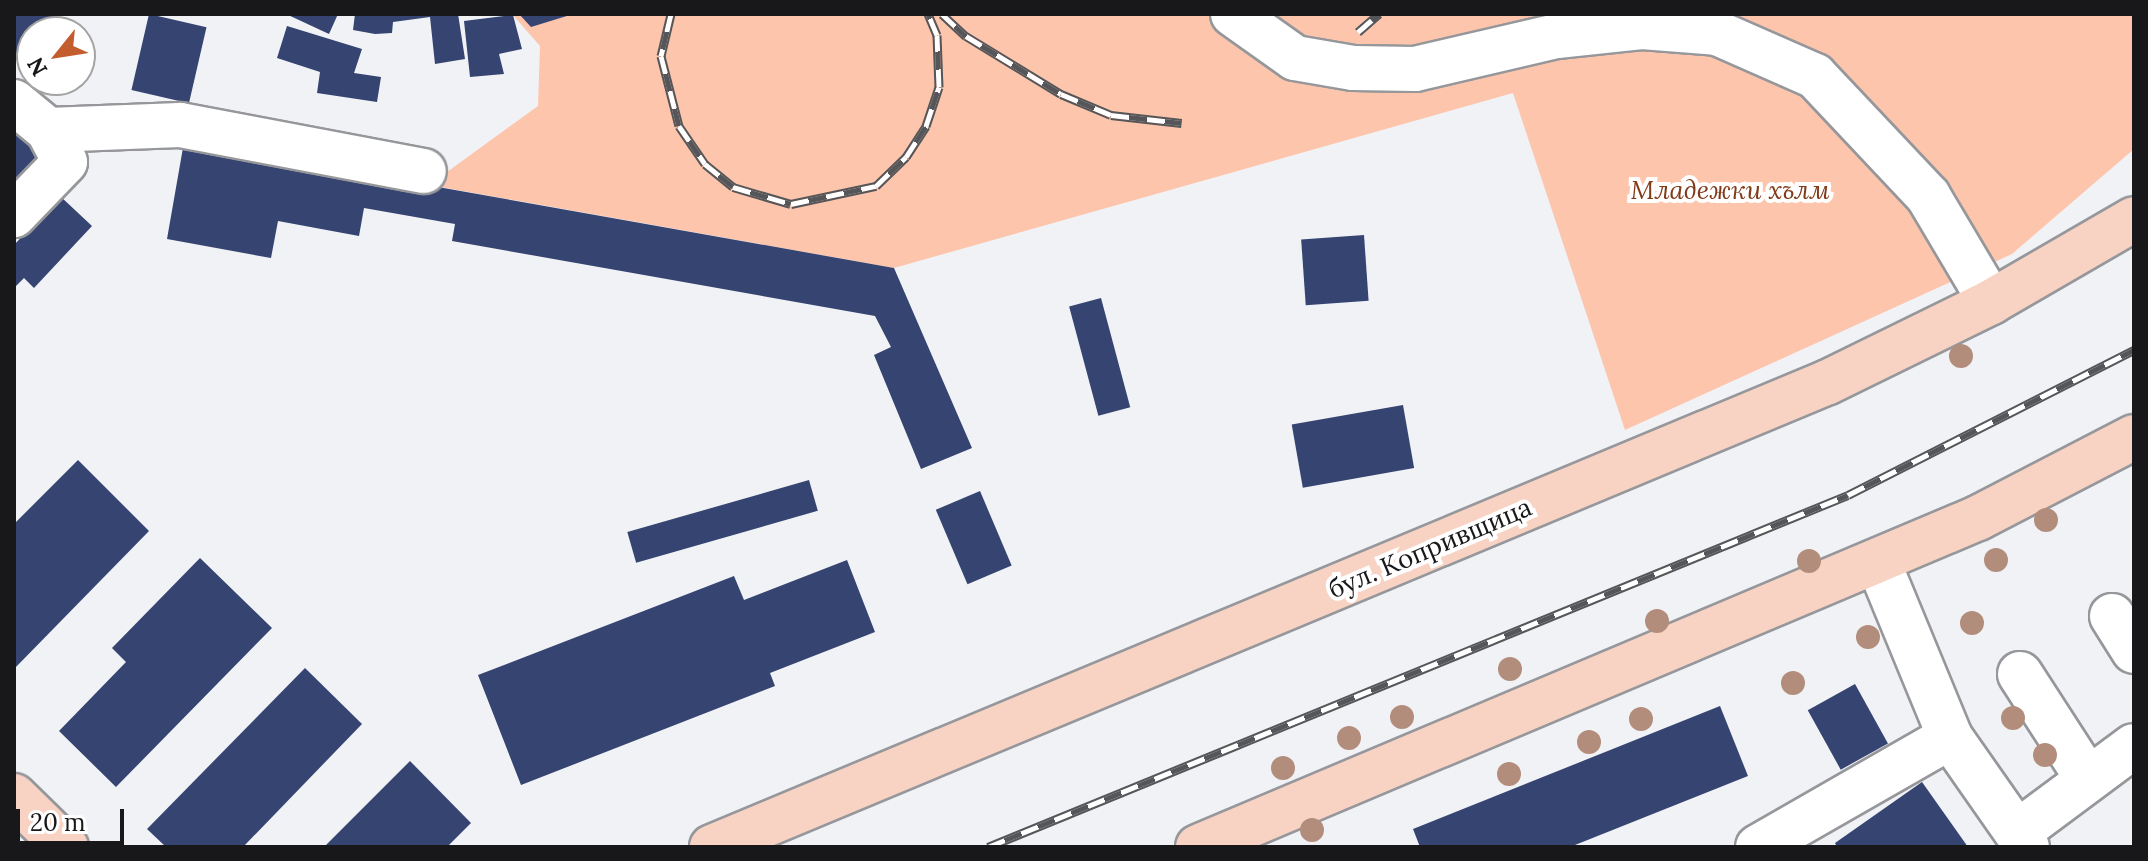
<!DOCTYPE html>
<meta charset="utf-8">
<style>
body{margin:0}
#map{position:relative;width:2148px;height:861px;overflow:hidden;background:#f0f2f6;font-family:Lora,serif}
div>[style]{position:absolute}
.green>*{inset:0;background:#fec5ad}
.building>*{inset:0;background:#354470;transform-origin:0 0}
.roads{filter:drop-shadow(2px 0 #96979b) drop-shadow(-2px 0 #96979b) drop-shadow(0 2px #96979b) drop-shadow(0 -2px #96979b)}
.minor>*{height:44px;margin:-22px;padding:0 22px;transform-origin:22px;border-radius:22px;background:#fff}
.major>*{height:44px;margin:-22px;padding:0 22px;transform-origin:22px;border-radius:22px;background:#f8d3c4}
.rail>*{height:9px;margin-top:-4.5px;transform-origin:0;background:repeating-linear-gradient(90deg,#fff 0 18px,#555659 0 36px);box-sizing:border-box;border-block:2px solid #555659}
.trees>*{width:24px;height:24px;margin:-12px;border-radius:50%;background:#b38d7c}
span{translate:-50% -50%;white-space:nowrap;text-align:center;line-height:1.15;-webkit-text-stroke:8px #fff;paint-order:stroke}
.park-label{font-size:26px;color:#813b19;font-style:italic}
.street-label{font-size:26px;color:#18181a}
.frame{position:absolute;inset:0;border:16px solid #18181a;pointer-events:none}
.north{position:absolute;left:16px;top:16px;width:80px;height:80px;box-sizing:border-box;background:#fff;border:2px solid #a3a3a3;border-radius:50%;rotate:240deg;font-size:22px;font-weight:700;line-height:32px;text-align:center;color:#18181a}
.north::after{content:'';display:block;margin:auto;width:28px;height:36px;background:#c35d2d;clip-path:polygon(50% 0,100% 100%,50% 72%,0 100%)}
.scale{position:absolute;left:16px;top:809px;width:108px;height:36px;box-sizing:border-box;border:4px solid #18181a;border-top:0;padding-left:10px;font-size:24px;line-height:28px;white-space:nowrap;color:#18181a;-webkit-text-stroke:6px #fff;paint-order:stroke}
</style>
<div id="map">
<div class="green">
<div style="clip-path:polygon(512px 14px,2134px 14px,2134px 149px,2012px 254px,1625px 430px,1513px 93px,894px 268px,429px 185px,538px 106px,540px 46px)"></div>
</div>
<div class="building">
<div style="clip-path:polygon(14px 14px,55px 14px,50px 32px,32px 32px,32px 63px,14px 59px)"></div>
<div style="left:149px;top:14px;width:59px;height:78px;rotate:13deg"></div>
<div style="clip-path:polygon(286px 14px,338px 14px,329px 34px)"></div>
<div style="clip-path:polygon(355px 14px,458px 14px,465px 59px,435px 64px,430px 17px,393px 22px,392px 33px,375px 34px,353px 30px)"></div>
<div style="clip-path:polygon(519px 14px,570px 14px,570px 15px,531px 27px)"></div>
<div style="clip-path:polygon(513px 15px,522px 49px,499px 54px,504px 74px,470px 77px,464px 21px)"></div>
<div style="clip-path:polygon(287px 26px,362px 49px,354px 73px,381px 77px,377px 102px,317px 93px,320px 72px,277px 58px)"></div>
<div style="clip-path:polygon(14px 130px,45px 160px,14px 193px)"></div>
<div style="clip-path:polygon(184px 142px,894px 268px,972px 448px,921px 469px,874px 355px,891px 347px,875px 316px,452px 241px,455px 224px,364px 208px,359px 236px,278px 221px,271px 258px,167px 239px)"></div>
<div style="clip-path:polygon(60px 196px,92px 226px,34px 288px,24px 278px,14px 288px,14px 245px)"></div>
<div style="left:1364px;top:235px;width:66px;height:63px;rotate:86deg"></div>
<div style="left:1101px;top:298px;width:113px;height:33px;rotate:75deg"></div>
<div style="left:1403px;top:405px;width:64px;height:113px;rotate:80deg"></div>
<div style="clip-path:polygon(78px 460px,149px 531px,14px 669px,14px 524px)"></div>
<div style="left:809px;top:480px;width:32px;height:189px;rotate:74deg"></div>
<div style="left:980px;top:491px;width:81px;height:48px;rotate:67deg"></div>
<div style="clip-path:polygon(200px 558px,272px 628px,116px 787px,59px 731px,126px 662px,112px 648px)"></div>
<div style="clip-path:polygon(847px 560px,875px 632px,770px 673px,775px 686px,521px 785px,478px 675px,734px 576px,744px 600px)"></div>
<div style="clip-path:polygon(305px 668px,362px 724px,243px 847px,166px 847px,147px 829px)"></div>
<div style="left:1855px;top:684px;width:68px;height:54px;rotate:61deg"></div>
<div style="clip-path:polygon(1720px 706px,1748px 776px,1570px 847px,1420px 847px,1413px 829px)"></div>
<div style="clip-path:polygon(410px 761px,471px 823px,447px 847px,324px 847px)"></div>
<div style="clip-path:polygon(1922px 782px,1968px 847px,1837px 847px,1835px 843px)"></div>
</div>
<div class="roads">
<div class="minor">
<div style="left:1233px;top:14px;width:76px;rotate:35.4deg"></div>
<div style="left:1295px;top:58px;width:59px;rotate:9.8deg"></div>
<div style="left:1353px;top:68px;width:62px;rotate:0.9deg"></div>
<div style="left:1415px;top:69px;width:146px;rotate:-13.1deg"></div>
<div style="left:1557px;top:36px;width:85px;rotate:-6deg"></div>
<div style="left:1642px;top:27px;width:75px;rotate:4.6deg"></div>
<div style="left:1717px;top:33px;width:107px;rotate:23.7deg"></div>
<div style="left:1815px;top:76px;width:165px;rotate:46.7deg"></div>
<div style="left:1928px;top:196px;width:123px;rotate:59.3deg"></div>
<div style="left:14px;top:102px;width:44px;rotate:39.5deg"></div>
<div style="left:48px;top:130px;width:36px;rotate:62deg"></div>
<div style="left:65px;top:162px;width:74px;rotate:133.9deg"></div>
<div style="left:48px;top:130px;width:132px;rotate:-2.2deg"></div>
<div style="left:180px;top:125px;width:248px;rotate:10.7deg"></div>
<div style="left:1878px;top:562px;width:189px;rotate:67.6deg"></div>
<div style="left:1950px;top:737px;width:134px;rotate:55deg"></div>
<div style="left:2112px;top:616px;width:41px;rotate:57.8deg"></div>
<div style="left:2020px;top:674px;width:125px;rotate:57.1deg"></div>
<div style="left:2018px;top:832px;width:144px;rotate:-36.6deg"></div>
<div style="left:1758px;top:847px;width:221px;rotate:-29.8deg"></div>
</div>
<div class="major">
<div style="left:14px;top:796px;width:73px;rotate:44.4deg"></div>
<div style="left:712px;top:847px;width:1209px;rotate:-22.62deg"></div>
<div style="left:1828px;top:382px;width:182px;rotate:-26.1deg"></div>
<div style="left:1991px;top:302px;width:165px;rotate:-30.1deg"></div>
<div style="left:1198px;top:847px;width:847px;rotate:-22.87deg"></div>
<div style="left:1978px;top:518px;width:176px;rotate:-27.4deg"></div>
</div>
</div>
<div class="rail">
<div style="left:671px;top:14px;width:43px;rotate:103.4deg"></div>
<div style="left:661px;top:56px;width:72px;rotate:75.6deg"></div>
<div style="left:679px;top:126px;width:46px;rotate:55.6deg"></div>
<div style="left:705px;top:164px;width:36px;rotate:39deg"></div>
<div style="left:733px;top:187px;width:60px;rotate:16.3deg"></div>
<div style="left:791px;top:204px;width:87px;rotate:-12deg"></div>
<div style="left:876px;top:186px;width:42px;rotate:-44deg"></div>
<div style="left:906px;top:157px;width:37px;rotate:-57deg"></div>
<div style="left:926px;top:126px;width:41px;rotate:-71.6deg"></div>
<div style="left:939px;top:87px;width:52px;rotate:-92.2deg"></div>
<div style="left:937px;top:35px;width:23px;rotate:-113deg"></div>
<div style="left:942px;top:14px;width:33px;rotate:43deg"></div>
<div style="left:966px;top:36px;width:111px;rotate:31.4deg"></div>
<div style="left:1061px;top:94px;width:54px;rotate:22.8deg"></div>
<div style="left:1111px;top:115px;width:71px;rotate:6.4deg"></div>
<div style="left:1358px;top:32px;width:28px;rotate:-41deg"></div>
<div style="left:988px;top:847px;width:929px;rotate:-22.26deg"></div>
<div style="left:1848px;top:495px;width:321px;rotate:-26.9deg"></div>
</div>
<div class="trees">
<div style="left:1961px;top:356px"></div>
<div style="left:2046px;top:520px"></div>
<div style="left:1996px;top:560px"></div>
<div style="left:1809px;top:561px"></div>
<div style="left:1657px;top:621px"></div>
<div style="left:1972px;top:623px"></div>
<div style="left:1868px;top:637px"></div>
<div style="left:1510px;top:669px"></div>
<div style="left:1793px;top:683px"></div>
<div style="left:1402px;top:717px"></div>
<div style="left:2013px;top:718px"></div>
<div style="left:1641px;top:719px"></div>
<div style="left:1349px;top:738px"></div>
<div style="left:1589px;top:742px"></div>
<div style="left:2045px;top:755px"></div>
<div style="left:1283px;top:768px"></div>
<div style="left:1509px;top:774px"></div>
<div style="left:1312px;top:830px"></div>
</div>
<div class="park-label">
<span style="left:1730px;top:190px">Младежки хълм</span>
</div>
<div class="street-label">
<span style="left:1430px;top:548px;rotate:-23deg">бул. Копривщица</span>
</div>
<div class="frame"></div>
<div class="north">N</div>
<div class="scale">20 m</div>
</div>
